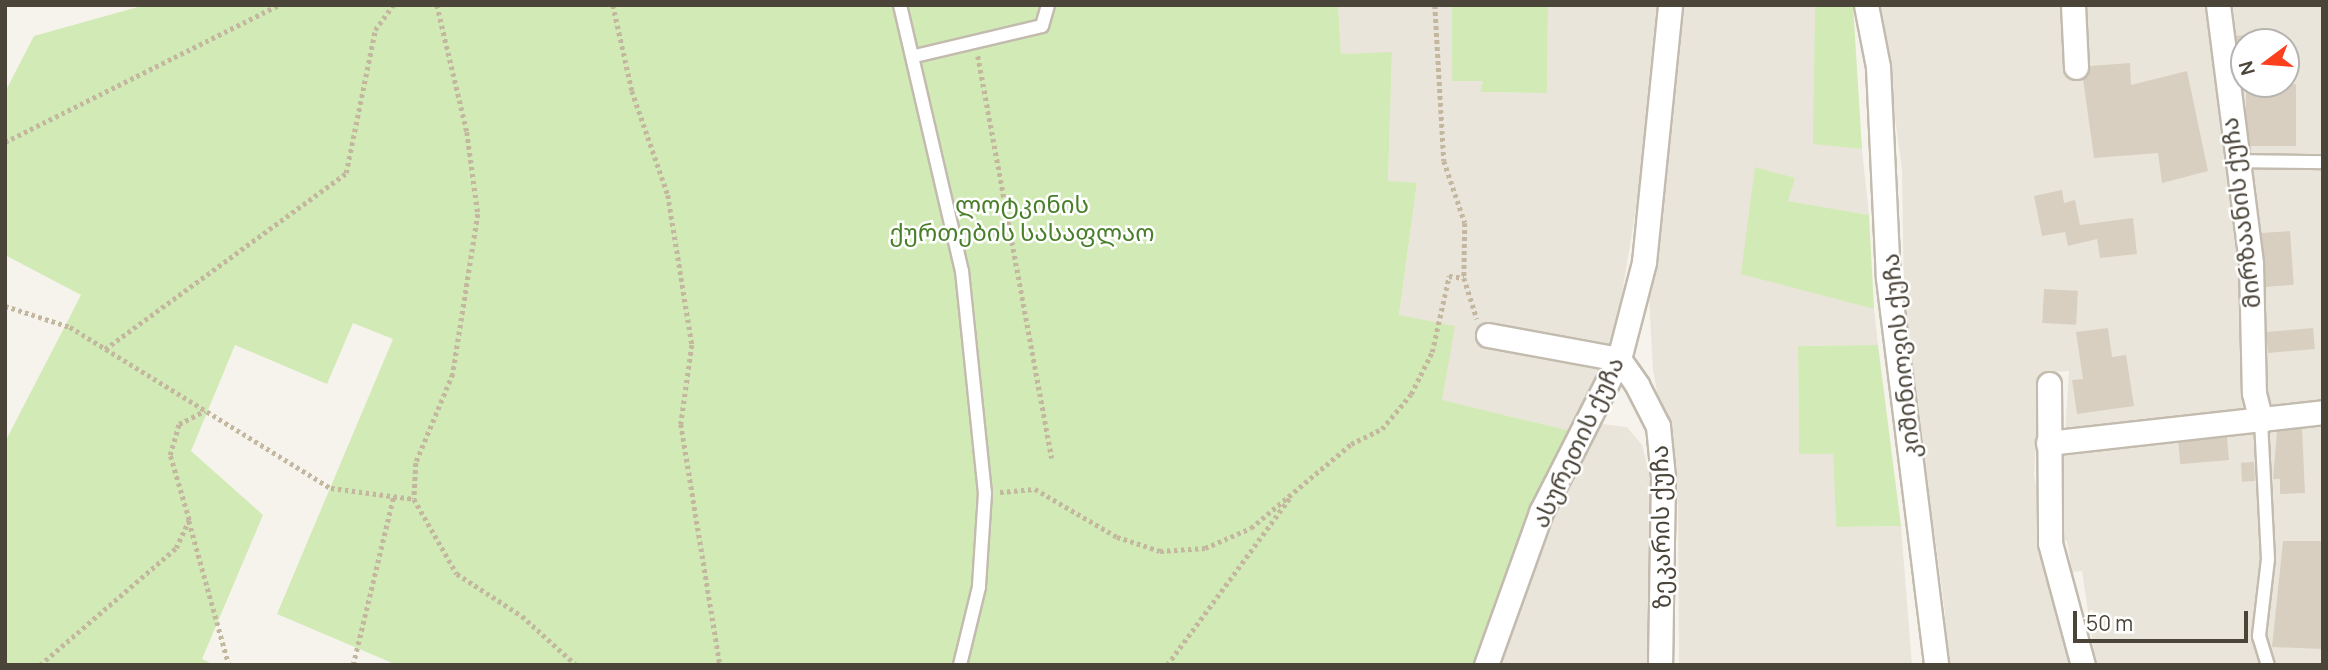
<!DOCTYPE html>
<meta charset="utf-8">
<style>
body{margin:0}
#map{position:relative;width:2328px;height:670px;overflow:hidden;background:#f6f3ec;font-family:Manrope,"Noto Sans Georgian",sans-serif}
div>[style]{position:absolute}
.residential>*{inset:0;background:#eae5da}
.green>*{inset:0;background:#d2eab5}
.building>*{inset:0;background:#d8cfc1;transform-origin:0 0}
.path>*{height:4.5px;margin-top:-2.25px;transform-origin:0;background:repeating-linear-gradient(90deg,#c4b79f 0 3.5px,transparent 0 7px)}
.roads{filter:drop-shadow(2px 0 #c2bbae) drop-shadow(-2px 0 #c2bbae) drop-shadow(0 2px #c2bbae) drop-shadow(0 -2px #c2bbae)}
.lane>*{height:12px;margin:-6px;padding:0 6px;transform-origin:6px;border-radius:6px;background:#fff}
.street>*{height:23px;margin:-11.5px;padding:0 11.5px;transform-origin:11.5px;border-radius:11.5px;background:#fff}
span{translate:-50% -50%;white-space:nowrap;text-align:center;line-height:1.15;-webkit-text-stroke:5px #fff;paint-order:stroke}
.park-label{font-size:24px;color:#4a7f2a}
.street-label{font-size:24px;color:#4b4439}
.frame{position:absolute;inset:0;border:7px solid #4b4439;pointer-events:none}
.north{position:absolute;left:2230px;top:28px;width:70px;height:70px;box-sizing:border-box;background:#fff;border:2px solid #b7b4b0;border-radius:50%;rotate:254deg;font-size:19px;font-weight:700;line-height:28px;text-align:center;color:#4b4439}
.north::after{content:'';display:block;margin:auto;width:24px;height:32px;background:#fc3f1d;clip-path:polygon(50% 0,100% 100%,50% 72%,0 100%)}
.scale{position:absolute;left:2073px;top:611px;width:175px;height:32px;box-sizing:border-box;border:4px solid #4b4439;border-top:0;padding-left:9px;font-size:21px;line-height:24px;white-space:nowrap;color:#4b4439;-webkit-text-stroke:5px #fff;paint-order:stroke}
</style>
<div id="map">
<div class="residential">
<div style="clip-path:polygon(1338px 5px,1452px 5px,1452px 81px,1483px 81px,1481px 92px,1547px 93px,1548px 5px,1660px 5px,1656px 87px,1617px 324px,1601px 378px,1571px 431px,1441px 400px,1399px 315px,1417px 184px,1388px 182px,1392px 53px,1341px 54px)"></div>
<div style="clip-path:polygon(1683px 5px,1815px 5px,1814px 143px,1862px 149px,1869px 215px,1787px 201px,1741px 273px,1874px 309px,1878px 345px,1798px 346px,1799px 453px,1833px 454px,1836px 527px,1901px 526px,1912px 665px,1679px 665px,1678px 505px,1653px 370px,1649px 296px)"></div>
<div style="clip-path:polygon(evenodd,1880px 5px,2323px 5px,2323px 406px,2065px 433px,2069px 371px,2040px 373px,2034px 475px,2072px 665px,1946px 665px,1945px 613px,1904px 304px,1902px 170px,1880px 5px,2244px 42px,2286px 42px,2286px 84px,2244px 84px,2244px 42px)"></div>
<div style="clip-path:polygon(2323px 419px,2323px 665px,2096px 665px,2082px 571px,2072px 572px,2067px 541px,2059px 541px,2058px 449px)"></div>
<div style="clip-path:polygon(1602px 424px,1627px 427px,1642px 445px,1649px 472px,1655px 530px,1651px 665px,1497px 665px,1589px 433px)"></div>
</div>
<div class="green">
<div style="clip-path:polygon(145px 5px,1338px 5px,1341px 54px,1392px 52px,1388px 181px,1417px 183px,1399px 315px,1455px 326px,1442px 400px,1571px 431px,1479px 665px,397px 665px,277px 614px,393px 339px,353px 323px,327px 384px,235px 345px,191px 451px,263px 515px,202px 659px,214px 665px,5px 665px,5px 442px,81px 295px,5px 255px,5px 92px,34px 36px)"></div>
<div style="clip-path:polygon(1452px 5px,1548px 5px,1547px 93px,1480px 92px,1483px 81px,1452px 81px)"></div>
<div style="clip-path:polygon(1815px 5px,1853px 5px,1862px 149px,1813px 144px)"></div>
<div style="clip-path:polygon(1755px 167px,1795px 178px,1788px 201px,1869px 215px,1874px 309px,1741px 274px)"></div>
<div style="clip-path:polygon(1878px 345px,1901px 526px,1836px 527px,1833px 454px,1799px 454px,1798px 346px)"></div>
</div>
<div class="building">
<div style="clip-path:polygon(2244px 35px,2244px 89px,2243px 89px,2236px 36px)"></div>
<div style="clip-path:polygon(2130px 63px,2131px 85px,2187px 71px,2208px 171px,2162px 183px,2158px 153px,2094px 158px,2083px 79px,2090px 66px)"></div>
<div style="left:2246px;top:84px;width:50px;height:62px"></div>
<div style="clip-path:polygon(2062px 190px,2064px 203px,2075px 200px,2080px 225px,2133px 218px,2137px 254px,2100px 258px,2097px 239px,2068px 246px,2065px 232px,2042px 236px,2034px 196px)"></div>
<div style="left:2290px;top:231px;width:54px;height:29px;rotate:86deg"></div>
<div style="left:2044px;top:289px;width:34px;height:34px;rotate:3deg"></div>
<div style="clip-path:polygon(2108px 328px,2112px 357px,2126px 355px,2134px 406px,2077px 414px,2072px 380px,2083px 379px,2076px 332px)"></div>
<div style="left:2313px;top:328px;width:21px;height:47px;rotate:85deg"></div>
<div style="clip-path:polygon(2302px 428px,2305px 493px,2280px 494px,2280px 479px,2273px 479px,2277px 431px)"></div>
<div style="left:2227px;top:437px;width:23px;height:49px;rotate:85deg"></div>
<div style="left:2254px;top:462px;width:19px;height:13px;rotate:87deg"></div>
<div style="clip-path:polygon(2283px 541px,2323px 541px,2323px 649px,2272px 647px)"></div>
</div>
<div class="path">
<div style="left:437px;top:5px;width:130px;rotate:76.7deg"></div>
<div style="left:467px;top:132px;width:83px;rotate:82.4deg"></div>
<div style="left:478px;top:214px;width:162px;rotate:98.9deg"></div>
<div style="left:453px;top:374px;width:96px;rotate:112.6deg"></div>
<div style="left:416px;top:463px;width:36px;rotate:93deg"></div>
<div style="left:414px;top:499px;width:86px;rotate:60.2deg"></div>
<div style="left:457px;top:574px;width:77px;rotate:32.9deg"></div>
<div style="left:522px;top:616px;width:73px;rotate:42.2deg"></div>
<div style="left:613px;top:5px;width:88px;rotate:77.5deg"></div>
<div style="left:632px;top:91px;width:110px;rotate:70.9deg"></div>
<div style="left:668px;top:195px;width:152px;rotate:80.9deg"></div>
<div style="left:692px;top:345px;width:80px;rotate:97.9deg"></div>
<div style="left:681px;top:424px;width:244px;rotate:80.8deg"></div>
<div style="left:1435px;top:5px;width:156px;rotate:86.7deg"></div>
<div style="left:1444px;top:161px;width:65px;rotate:71.3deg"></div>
<div style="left:1465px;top:223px;width:55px;rotate:91deg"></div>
<div style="left:1464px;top:278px;width:43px;rotate:72.4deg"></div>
<div style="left:978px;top:56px;width:409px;rotate:79.6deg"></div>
<div style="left:5px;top:142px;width:306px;rotate:-26.6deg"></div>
<div style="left:5px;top:306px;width:68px;rotate:17.9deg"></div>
<div style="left:70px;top:327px;width:307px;rotate:31.7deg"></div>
<div style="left:331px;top:488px;width:84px;rotate:7.5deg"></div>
<div style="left:105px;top:349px;width:298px;rotate:-36.1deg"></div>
<div style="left:346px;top:173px;width:146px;rotate:-78.5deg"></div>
<div style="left:375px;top:30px;width:31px;rotate:-54deg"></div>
<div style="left:1000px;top:492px;width:35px;rotate:-5deg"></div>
<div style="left:1035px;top:489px;width:95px;rotate:30.3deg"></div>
<div style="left:1117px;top:537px;width:45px;rotate:18deg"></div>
<div style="left:1160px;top:551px;width:45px;rotate:-3.8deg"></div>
<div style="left:1205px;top:548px;width:50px;rotate:-23.5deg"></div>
<div style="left:1251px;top:528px;width:131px;rotate:-40deg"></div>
<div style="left:1351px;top:444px;width:34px;rotate:-26deg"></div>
<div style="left:1382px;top:429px;width:45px;rotate:-50.4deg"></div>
<div style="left:1411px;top:394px;width:47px;rotate:-63.4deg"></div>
<div style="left:1432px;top:352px;width:78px;rotate:-77.4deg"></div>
<div style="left:1449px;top:276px;width:15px;rotate:8deg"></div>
<div style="left:189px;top:521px;width:149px;rotate:74.5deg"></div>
<div style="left:40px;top:665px;width:179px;rotate:-40.7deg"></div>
<div style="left:176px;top:548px;width:31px;rotate:-65deg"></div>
<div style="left:189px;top:520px;width:68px;rotate:-106.3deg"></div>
<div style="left:170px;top:455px;width:32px;rotate:-74deg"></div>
<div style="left:179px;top:424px;width:29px;rotate:-27deg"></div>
<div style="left:353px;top:665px;width:172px;rotate:-76.5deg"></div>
<div style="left:1167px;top:665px;width:210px;rotate:-53.7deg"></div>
</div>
<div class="roads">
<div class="lane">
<div style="left:900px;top:5px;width:273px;rotate:76.9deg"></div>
<div style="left:962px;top:271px;width:223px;rotate:84.1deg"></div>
<div style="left:985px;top:493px;width:94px;rotate:93.7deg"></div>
<div style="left:979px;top:587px;width:80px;rotate:103.7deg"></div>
<div style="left:915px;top:56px;width:130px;rotate:-13.3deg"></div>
<div style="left:1042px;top:26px;width:22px;rotate:-74deg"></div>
<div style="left:2236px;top:161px;width:87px;rotate:0.7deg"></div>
<div style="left:2261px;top:421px;width:138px;rotate:87.1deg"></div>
<div style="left:2268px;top:559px;width:78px;rotate:96.7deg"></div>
<div style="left:2259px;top:636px;width:30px;rotate:73deg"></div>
</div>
<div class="street">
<div style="left:1866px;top:5px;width:63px;rotate:79deg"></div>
<div style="left:1878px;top:67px;width:211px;rotate:87.3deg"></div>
<div style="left:1888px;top:278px;width:390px;rotate:82.9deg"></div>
<div style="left:2073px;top:5px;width:62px;rotate:87.2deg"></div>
<div style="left:2218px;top:5px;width:261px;rotate:82.7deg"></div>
<div style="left:2251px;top:264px;width:129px;rotate:88.7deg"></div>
<div style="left:2254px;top:393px;width:29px;rotate:76deg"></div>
<div style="left:1488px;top:335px;width:133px;rotate:10.4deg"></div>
<div style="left:1619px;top:359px;width:32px;rotate:55deg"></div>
<div style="left:1637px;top:385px;width:46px;rotate:62.9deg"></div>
<div style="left:1658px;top:426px;width:51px;rotate:84.4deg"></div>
<div style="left:1663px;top:477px;width:188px;rotate:90.9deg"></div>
<div style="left:2049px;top:384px;width:159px;rotate:89.6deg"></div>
<div style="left:2050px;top:543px;width:126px;rotate:74.9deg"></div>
<div style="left:2048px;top:443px;width:277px;rotate:-6.4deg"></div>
<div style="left:1486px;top:665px;width:163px;rotate:-70.2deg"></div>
<div style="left:1541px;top:512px;width:172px;rotate:-63deg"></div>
<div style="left:1619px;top:359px;width:100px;rotate:-75.5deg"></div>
<div style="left:1644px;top:262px;width:258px;rotate:-84.2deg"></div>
</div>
</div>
<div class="park-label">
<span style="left:1022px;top:218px">ლოტკინის<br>ქურთების სასაფლაო</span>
</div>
<div class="street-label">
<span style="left:2240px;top:213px;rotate:-97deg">მირზაანის ქუჩა</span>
<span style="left:1900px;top:356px;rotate:-96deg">კიშინიოვის ქუჩა</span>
<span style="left:1577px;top:442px;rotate:-65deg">ასურეთის ქუჩა</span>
<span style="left:1660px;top:527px;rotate:-91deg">ზეკარის ქუჩა</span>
</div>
<div class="frame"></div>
<div class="north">N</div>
<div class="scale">50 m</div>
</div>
